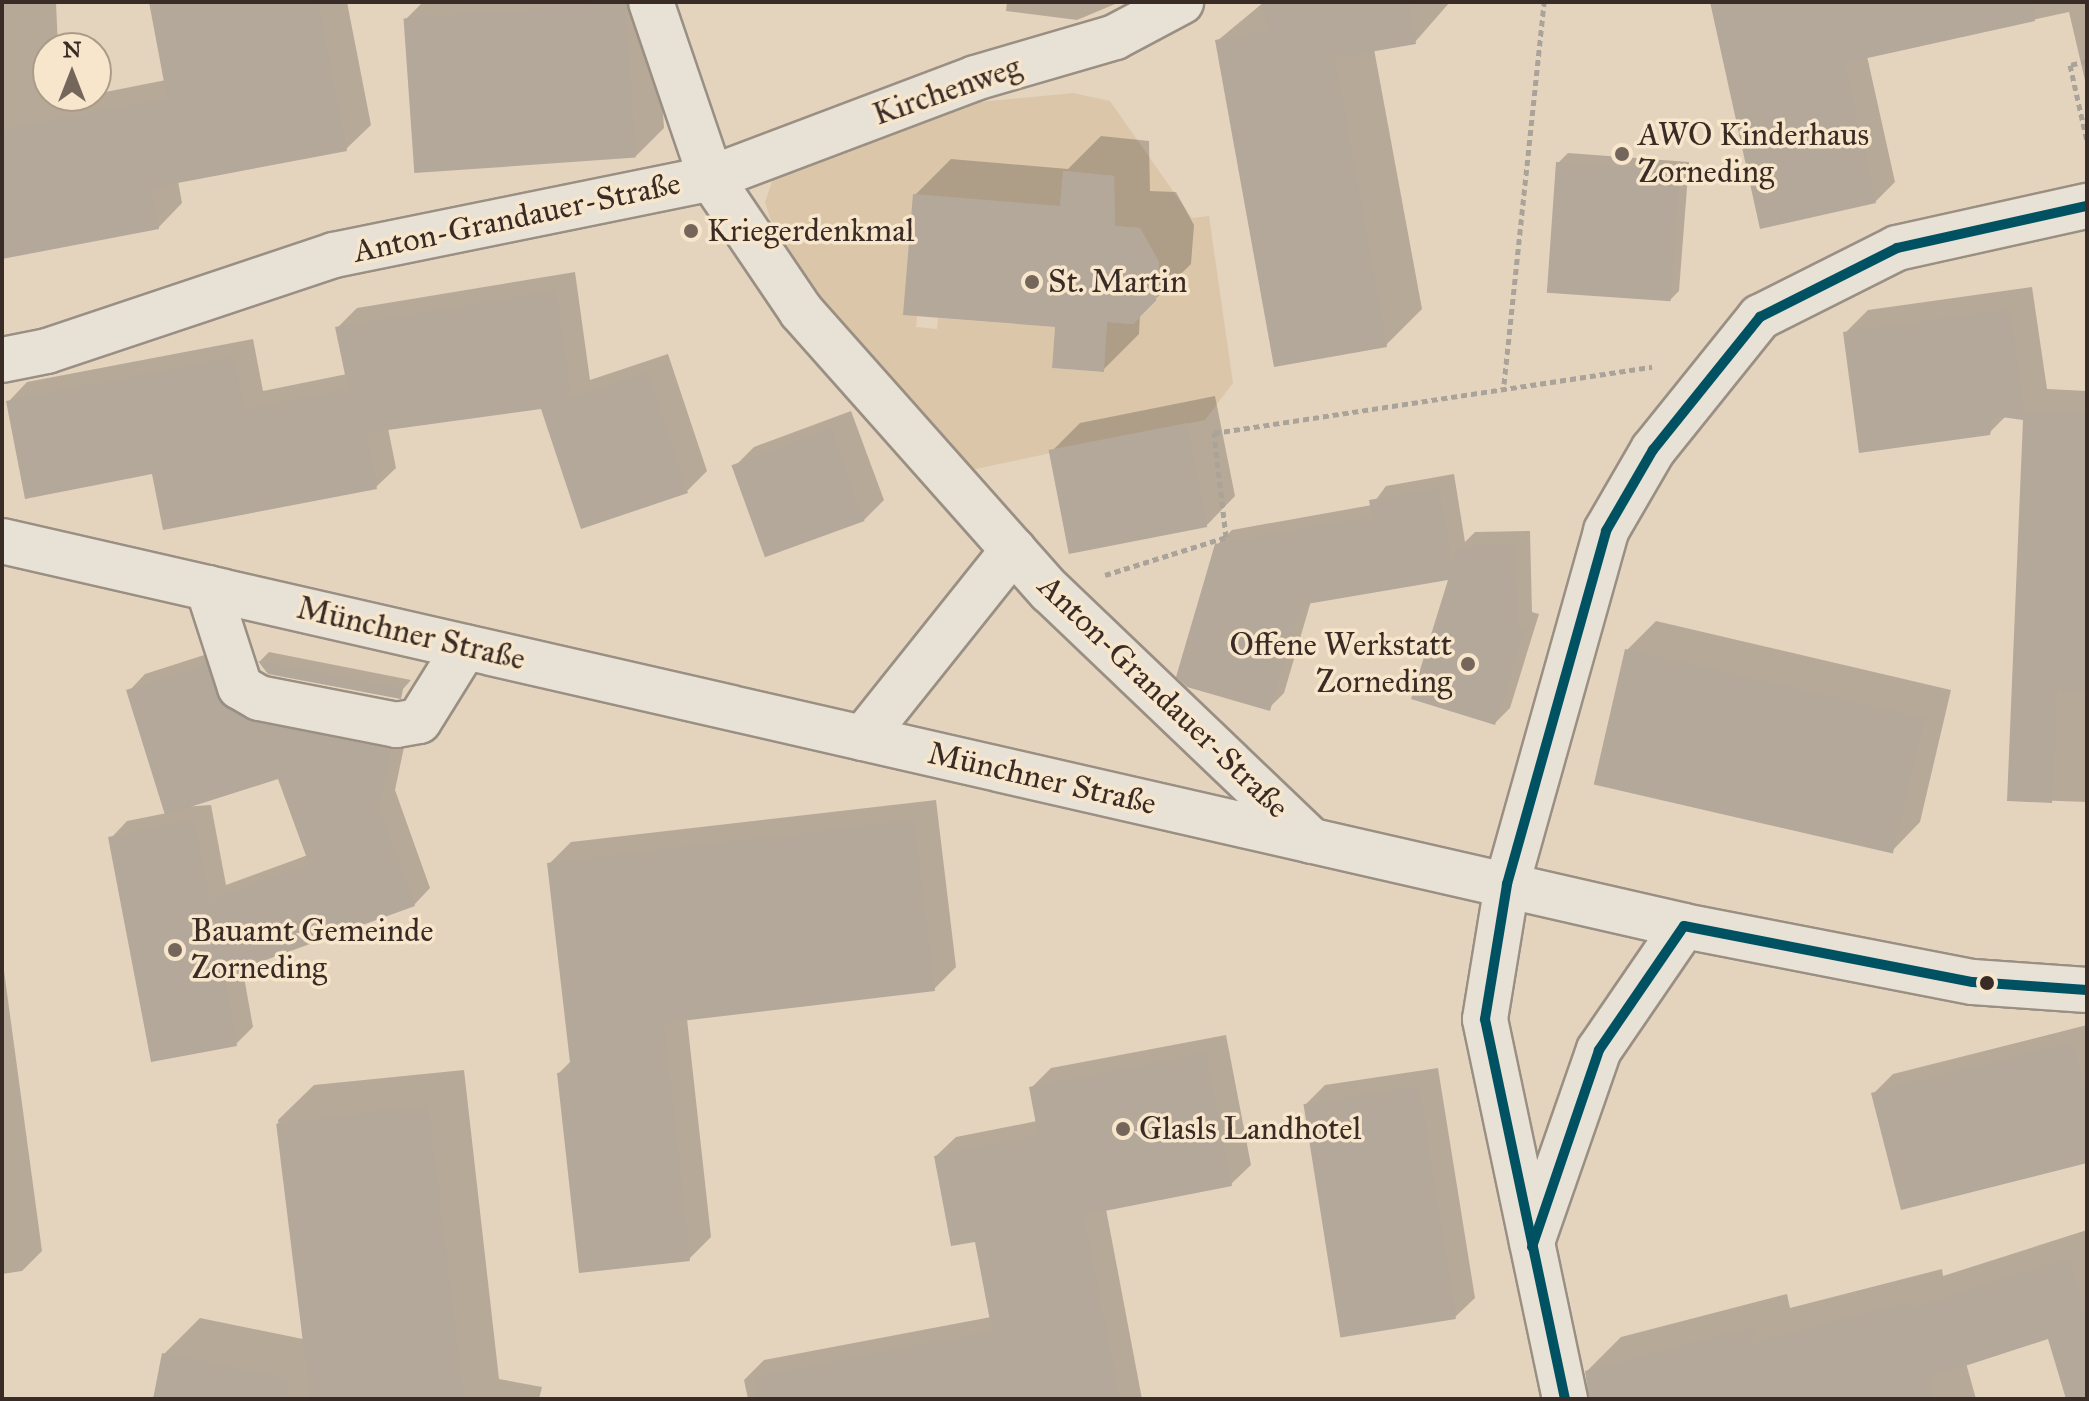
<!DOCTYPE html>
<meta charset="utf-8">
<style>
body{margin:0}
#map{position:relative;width:2089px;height:1401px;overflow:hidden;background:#e4d4be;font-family:"IM FELL Great Primer",serif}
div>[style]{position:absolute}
.green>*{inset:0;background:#dbc6a9}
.shadow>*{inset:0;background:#0003}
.building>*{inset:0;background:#b3a89a;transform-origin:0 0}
.path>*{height:5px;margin-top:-2.5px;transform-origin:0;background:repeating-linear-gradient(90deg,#aaa39a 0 6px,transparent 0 10px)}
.roads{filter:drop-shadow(2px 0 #9a8f83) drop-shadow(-2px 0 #9a8f83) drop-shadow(0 2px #9a8f83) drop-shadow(0 -2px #9a8f83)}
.minor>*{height:44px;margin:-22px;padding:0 22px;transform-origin:22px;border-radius:22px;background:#e8e1d5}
.bus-1>*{height:10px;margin:-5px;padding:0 5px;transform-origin:5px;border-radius:5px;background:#005262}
.dots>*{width:22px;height:22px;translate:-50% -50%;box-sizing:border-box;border:4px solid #f7e6cb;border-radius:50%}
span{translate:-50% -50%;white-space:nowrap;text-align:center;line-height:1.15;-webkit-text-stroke:7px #f7e6cb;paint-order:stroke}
.street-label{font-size:32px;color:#392b25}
.poi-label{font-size:32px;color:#392b25}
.left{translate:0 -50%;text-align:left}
.right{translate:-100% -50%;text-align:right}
.frame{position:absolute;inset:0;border:4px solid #392b25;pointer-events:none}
.north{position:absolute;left:32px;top:32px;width:80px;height:80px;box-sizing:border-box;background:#f7e6cb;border:2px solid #ab9b89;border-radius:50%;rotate:0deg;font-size:22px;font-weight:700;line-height:32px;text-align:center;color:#392b25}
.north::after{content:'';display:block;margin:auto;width:28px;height:36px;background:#75665b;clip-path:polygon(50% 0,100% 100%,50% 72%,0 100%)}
</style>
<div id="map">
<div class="green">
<div style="clip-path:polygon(evenodd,1073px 93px,1110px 101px,1192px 218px,1209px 216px,1233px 383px,1205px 420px,971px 470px,865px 356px,776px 237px,765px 202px,774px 176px,948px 105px,1073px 93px,1064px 171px,1114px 176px,1115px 226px,1140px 228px,1159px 262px,1156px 302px,1133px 324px,1107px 322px,1103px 372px,1052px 368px,1055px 327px,938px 318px,937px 329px,916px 327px,917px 316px,903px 315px,1060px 206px,1064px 171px)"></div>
</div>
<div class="shadow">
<div style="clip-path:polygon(2px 2px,56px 2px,58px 48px,48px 48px,48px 96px,60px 101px,166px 80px,152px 2px,347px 2px,371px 125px,346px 149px,178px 181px,182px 203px,158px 228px,2px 257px)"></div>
<div style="clip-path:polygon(423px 2px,655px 2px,664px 128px,636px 156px,406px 19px)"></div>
<div style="clip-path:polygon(1007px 2px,1120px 2px,1077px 20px,1006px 11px)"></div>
<div style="clip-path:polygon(1264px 2px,1450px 2px,1415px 42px,1374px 49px,1422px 309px,1386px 345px,1217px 41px)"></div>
<div style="clip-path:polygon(1712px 2px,2087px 2px,2087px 89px,2069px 12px,1867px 56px,1895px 182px,1875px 202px)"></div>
<div style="clip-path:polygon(1101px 136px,1149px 141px,1150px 191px,1176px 192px,1194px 225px,1191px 264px,1140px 314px,1139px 334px,1103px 370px,915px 195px,951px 159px,1068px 169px)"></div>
<div style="clip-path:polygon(1568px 153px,1689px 162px,1679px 291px,1670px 300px,1558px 163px)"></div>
<div style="clip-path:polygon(575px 272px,590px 380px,668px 354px,707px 471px,687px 491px,583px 526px,542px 407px,388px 428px,396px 468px,376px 487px,153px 472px,8px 402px,27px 382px,253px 339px,263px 391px,347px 374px,337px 328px,357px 308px)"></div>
<div style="clip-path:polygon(2032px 287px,2047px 389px,2087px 391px,2087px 802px,2009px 799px,2025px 418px,2006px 416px,1989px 433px,1845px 333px,1868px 310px)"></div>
<div style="clip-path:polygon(1215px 396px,1235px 496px,1207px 525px,1051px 452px,1080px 423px)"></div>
<div style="clip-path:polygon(851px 411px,884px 500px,864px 520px,735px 466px,754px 447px)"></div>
<div style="clip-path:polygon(1454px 474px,1465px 542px,1475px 532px,1530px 531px,1532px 612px,1539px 614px,1510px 708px,1495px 723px,1451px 577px,1311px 601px,1284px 693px,1269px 708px,1217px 545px,1232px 530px,1372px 505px,1386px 486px)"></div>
<div style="clip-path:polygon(1656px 621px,1951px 690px,1920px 822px,1892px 851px,1627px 650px)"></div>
<div style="clip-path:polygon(evenodd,223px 649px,233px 679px,407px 733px,395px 790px,430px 888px,414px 905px,242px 966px,253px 1027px,236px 1044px,111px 838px,127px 821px,167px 813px,129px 691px,145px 674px,223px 649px,279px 777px,308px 855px,226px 885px,211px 805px,183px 807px,279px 777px)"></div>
<div style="clip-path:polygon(269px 652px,411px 680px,396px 697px,269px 672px,260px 661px)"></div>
<div style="clip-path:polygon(936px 800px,956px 967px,934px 989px,687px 1019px,711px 1237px,689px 1259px,559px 1073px,572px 1060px,549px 864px,571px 842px)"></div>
<div style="clip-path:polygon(2px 956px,42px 1251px,22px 1271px,2px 1274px)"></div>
<div style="clip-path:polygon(2087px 1025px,2087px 1161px,1873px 1094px,1893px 1074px)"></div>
<div style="clip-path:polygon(1226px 1035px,1251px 1165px,1231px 1184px,1106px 1209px,1142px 1399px,748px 1399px,744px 1380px,764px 1360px,991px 1317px,977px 1239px,936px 1156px,956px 1137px,1037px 1121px,1031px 1088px,1051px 1068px)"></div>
<div style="clip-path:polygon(1438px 1068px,1475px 1298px,1455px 1317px,1305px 1105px,1325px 1085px)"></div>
<div style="clip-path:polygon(464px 1070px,499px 1379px,542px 1387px,539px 1399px,155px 1399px,164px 1354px,200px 1318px,303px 1339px,278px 1120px,314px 1085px)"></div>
<div style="clip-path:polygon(2087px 1230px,2087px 1399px,2068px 1399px,2049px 1337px,1966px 1363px,1976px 1399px,1594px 1399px,1587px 1371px,1621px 1337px,1787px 1294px,1790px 1308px,1942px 1269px,1943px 1276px)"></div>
</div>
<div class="building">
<div style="clip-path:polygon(149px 2px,318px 2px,347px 151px,151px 188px,159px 229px,2px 259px,2px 130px,167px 98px)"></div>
<div style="clip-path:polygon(1262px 2px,1408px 2px,1416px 44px,1335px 58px,1387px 347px,1274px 367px,1215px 40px,1268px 31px)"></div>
<div style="clip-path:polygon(1710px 2px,2033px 2px,2035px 21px,1845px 63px,1876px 203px,1760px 229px)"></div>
<div style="left:625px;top:3px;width:155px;height:222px;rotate:86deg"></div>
<div style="left:1556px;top:162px;width:124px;height:131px;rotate:4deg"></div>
<div style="clip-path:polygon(1063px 171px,1114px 176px,1115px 226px,1140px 228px,1159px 262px,1156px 301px,1133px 324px,1107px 322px,1104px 372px,1052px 368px,1055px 327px,903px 315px,913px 194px,1060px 206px)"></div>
<div style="clip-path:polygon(556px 290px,571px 398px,648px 373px,688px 493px,581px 529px,541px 409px,366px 433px,377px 489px,163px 530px,152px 474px,25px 499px,6px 401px,234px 357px,244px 410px,348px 389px,335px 327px)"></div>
<div style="clip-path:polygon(2010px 309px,2024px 411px,2087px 413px,2087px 692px,2057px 690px,2052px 803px,2007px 801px,2023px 420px,1994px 416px,1990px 435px,1859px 453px,1843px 332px)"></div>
<div style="left:1187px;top:423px;width:106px;height:141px;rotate:79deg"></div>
<div style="left:831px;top:429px;width:98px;height:106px;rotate:70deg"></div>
<div style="clip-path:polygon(1439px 488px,1452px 565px,1458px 546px,1516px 545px,1518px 627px,1525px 629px,1495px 725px,1411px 699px,1448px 580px,1301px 605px,1270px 711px,1187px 687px,1176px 677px,1215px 544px,1372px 517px,1369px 500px)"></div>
<div style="left:1625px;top:649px;width:307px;height:139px;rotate:13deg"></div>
<div style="clip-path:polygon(258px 661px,403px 689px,401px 699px,268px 674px)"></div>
<div style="clip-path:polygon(207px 665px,217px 696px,246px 720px,391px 750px,379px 808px,415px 906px,224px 975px,237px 1046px,151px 1062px,108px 837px,194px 820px,210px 900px,309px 864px,278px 779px,165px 815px,126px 690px)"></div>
<div style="clip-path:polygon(914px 820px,935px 991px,664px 1023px,690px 1261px,579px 1273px,557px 1073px,571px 1071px,547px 863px)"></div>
<div style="clip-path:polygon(2073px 1042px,2087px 1096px,2087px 1163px,1901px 1210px,1871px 1093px)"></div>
<div style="clip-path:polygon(1206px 1053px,1232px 1186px,1084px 1215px,1120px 1399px,756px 1399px,754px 1377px,992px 1331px,975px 1242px,951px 1246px,934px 1156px,1038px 1135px,1029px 1087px)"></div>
<div style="left:1419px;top:1086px;width:236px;height:117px;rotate:81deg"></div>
<div style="left:428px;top:1105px;width:296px;height:153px;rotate:83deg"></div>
<div style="clip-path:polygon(2068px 1258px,2087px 1317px,2087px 1399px,2066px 1399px,2048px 1339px,1928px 1378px,1933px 1399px,1589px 1399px,1585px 1371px,1753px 1327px,1757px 1341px,1908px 1302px,1910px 1309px)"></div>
<div style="clip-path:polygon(162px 1353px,288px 1379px,286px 1399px,153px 1399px)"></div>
</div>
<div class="path">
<div style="left:2087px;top:61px;width:17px;rotate:167deg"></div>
<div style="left:2070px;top:65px;width:78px;rotate:77.4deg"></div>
<div style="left:1504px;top:384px;width:384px;rotate:-84deg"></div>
<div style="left:1105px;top:575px;width:127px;rotate:-17.4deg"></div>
<div style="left:1226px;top:537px;width:105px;rotate:-96.6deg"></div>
<div style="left:1214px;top:433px;width:443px;rotate:-8.6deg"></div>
</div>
<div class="roads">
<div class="minor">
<div style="left:651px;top:2px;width:186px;rotate:71.2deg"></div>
<div style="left:711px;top:178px;width:161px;rotate:55.9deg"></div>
<div style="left:801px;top:311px;width:375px;rotate:48.4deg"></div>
<div style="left:1050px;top:591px;width:362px;rotate:43.7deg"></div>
<div style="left:2px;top:360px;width:46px;rotate:-11.3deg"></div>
<div style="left:47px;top:351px;width:303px;rotate:-18.5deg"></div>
<div style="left:334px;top:255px;width:385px;rotate:-11.5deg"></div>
<div style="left:711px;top:178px;width:282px;rotate:-20.7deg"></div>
<div style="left:975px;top:78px;width:146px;rotate:-16.3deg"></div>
<div style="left:1115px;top:37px;width:75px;rotate:-27.9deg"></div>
<div style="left:2px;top:541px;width:1725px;rotate:12.89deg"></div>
<div style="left:1684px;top:926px;width:294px;rotate:11deg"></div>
<div style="left:1973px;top:982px;width:114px;rotate:4deg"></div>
<div style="left:208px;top:588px;width:104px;rotate:72.1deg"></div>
<div style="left:240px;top:687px;width:22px;rotate:30deg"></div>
<div style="left:259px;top:698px;width:140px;rotate:11.1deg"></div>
<div style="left:396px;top:725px;width:23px;rotate:-10deg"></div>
<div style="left:419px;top:721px;width:87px;rotate:-58.1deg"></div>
<div style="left:863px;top:738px;width:241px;rotate:-51.4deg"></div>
<div style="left:1532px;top:1242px;width:203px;rotate:-70.8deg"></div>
<div style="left:1599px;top:1050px;width:150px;rotate:-55.6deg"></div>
<div style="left:1565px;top:1399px;width:388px;rotate:-101.9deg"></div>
<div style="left:1485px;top:1019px;width:137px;rotate:-80.7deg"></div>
<div style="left:1507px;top:884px;width:367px;rotate:-74.3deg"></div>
<div style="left:1606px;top:531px;width:94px;rotate:-59.9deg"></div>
<div style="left:1653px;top:450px;width:171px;rotate:-51.2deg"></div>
<div style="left:1760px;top:317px;width:153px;rotate:-26.7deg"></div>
<div style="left:1897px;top:248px;width:195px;rotate:-12.5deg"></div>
</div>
</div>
<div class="bus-1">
<div style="left:1532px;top:1247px;width:208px;rotate:-71.2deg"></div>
<div style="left:1599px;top:1050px;width:150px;rotate:-55.6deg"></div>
<div style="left:1684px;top:926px;width:294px;rotate:11deg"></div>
<div style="left:1973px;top:982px;width:114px;rotate:4deg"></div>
<div style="left:1565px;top:1399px;width:388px;rotate:-101.9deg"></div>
<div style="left:1485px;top:1019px;width:137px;rotate:-80.7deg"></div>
<div style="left:1507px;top:884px;width:367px;rotate:-74.3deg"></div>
<div style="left:1606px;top:531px;width:94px;rotate:-59.9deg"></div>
<div style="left:1653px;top:450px;width:171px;rotate:-51.2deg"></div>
<div style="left:1760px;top:317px;width:153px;rotate:-26.7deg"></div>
<div style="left:1897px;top:248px;width:195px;rotate:-12.5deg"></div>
</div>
<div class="dots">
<div style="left:1622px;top:154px;background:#75665b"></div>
<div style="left:691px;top:231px;background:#75665b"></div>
<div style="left:1032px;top:282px;background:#75665b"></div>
<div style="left:1468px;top:664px;background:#75665b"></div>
<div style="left:175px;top:950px;background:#75665b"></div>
<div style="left:1987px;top:983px;background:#392b25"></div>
<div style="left:1123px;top:1129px;background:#75665b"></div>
</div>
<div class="street-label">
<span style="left:947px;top:91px;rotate:-19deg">Kirchenweg</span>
<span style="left:517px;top:218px;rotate:-12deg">Anton-Grandauer-Straße</span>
<span style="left:411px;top:634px;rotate:13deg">Münchner Straße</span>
<span style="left:1163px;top:697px;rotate:44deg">Anton-Grandauer-Straße</span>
<span style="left:1042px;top:779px;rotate:13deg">Münchner Straße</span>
</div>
<div class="poi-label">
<span class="left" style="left:1638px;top:154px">AWO Kinderhaus<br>Zorneding</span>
<span class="left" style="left:707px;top:231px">Kriegerdenkmal</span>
<span class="left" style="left:1048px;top:282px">St. Martin</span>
<span class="right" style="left:1452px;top:664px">Offene Werkstatt<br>Zorneding</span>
<span class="left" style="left:191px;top:950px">Bauamt Gemeinde<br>Zorneding</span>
<span class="left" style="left:1139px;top:1129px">Glasls Landhotel</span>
</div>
<div class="frame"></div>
<div class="north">N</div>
</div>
